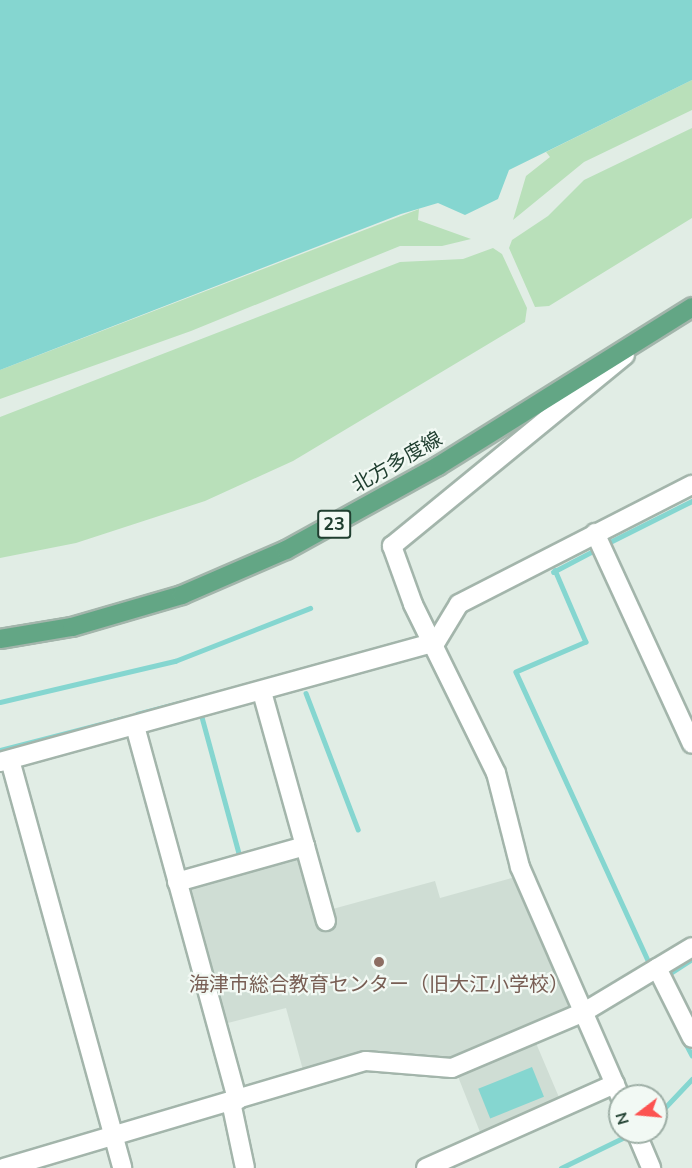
<!DOCTYPE html>
<meta charset="utf-8">
<style>
body{margin:0}
#map{position:relative;width:692px;height:1168px;overflow:hidden;background:#e1ede5;font-family:"Nunito Sans","Noto Sans JP",sans-serif}
div>[style]{position:absolute}
.built>*{inset:0;background:#cfddd4}
.green>*{inset:0;background:#b9e0ba}
.water>*{inset:0;background:#85d6d0;transform-origin:0 0}
.stream>*{height:4.5px;margin:-2.25px;padding:0 2.25px;transform-origin:2.25px;border-radius:2.25px;background:#85d6d0}
.roads{filter:drop-shadow(2px 0 #a3b5ab) drop-shadow(-2px 0 #a3b5ab) drop-shadow(0 2px #a3b5ab) drop-shadow(0 -2px #a3b5ab)}
.minor>*{height:18px;margin:-9px;padding:0 9px;transform-origin:9px;border-radius:9px;background:#fff}
.major>*{height:18px;margin:-9px;padding:0 9px;transform-origin:9px;border-radius:9px;background:#63a685}
.dots>*{width:16px;height:16px;translate:-50% -50%;box-sizing:border-box;border:3px solid #f2f9f4;border-radius:50%}
span{translate:-50% -50%;white-space:nowrap;text-align:center;line-height:1.15;-webkit-text-stroke:4.5px #f2f9f4;paint-order:stroke}
.shield-label span{padding:2px 4px;background:#f2f9f4;border:2px solid;border-radius:4px;-webkit-text-stroke-width:0}
.shield-label{font-size:18px;color:#203f30;font-weight:700}
.street-label{font-size:20px;color:#203f30}
.education-label{font-size:20px;color:#785e54}
.north{position:absolute;left:608px;top:1084px;width:60px;height:60px;box-sizing:border-box;background:#f2f9f4;border:2px solid #9eafa6;border-radius:50%;rotate:254deg;font-size:16px;font-weight:700;line-height:24px;text-align:center;color:#203f30}
.north::after{content:'';display:block;margin:auto;width:21px;height:27px;background:#fc5351;clip-path:polygon(50% 0,100% 100%,50% 72%,0 100%)}
</style>
<div id="map">
<div class="built">
<div style="clip-path:polygon(298px 854px,329px 910px,435px 881px,440px 898px,519px 876px,572px 1002px,568px 1013px,530px 1029px,561px 1102px,482px 1137px,453px 1064px,355px 1055px,303px 1070px,286px 1008px,220px 1025px,187px 883px)"></div>
</div>
<div class="green">
<div style="clip-path:polygon(692px 80px,692px 110px,584px 162px,513px 220px,526px 176px,550px 157px,546px 152px)"></div>
<div style="clip-path:polygon(692px 128px,692px 218px,549px 306px,535px 307px,509px 248px,512px 240px,548px 216px,584px 180px)"></div>
<div style="clip-path:polygon(419px 209px,418px 220px,471px 239px,442px 246px,400px 246px,191px 331px,0 399px,0 370px)"></div>
<div style="clip-path:polygon(493px 248px,502px 254px,527px 308px,525px 322px,293px 461px,205px 501px,76px 543px,0 558px,0 417px,400px 262px,463px 259px)"></div>
</div>
<div class="water">
<div style="clip-path:polygon(0 0,692px 0,692px 80px,509px 170px,498px 199px,465px 215px,438px 203px,401px 214px,0 370px)"></div>
<div style="left:532px;top:1067px;width:32px;height:58px;rotate:68deg"></div>
</div>
<div class="stream">
<div style="left:606px;top:544px;width:96px;rotate:-26.6deg"></div>
<div style="left:555px;top:570px;width:78px;rotate:66.7deg"></div>
<div style="left:586px;top:642px;width:76px;rotate:156.8deg"></div>
<div style="left:516px;top:672px;width:317px;rotate:65.4deg"></div>
<div style="left:553px;top:572px;width:52px;rotate:-27.6deg"></div>
<div style="left:306px;top:693px;width:146px;rotate:69.1deg"></div>
<div style="left:0;top:702px;width:180px;rotate:-13.2deg"></div>
<div style="left:175px;top:661px;width:145px;rotate:-21.4deg"></div>
<div style="left:137px;top:714px;width:63px;rotate:-14.7deg"></div>
<div style="left:202px;top:717px;width:145px;rotate:74.8deg"></div>
<div style="left:0;top:750px;width:128px;rotate:-14.5deg"></div>
<div style="left:669px;top:974px;width:27px;rotate:-33deg"></div>
<div style="left:685px;top:1042px;width:15px;rotate:62deg"></div>
<div style="left:656px;top:1117px;width:52px;rotate:-46.5deg"></div>
<div style="left:561px;top:1168px;width:76px;rotate:-25.9deg"></div>
</div>
<div class="roads">
<div class="minor">
<div style="left:595px;top:533px;width:232px;rotate:65.3deg"></div>
<div style="left:135px;top:726px;width:388px;rotate:74.7deg"></div>
<div style="left:10px;top:760px;width:423px;rotate:74.6deg"></div>
<div style="left:0;top:762px;width:452px;rotate:-15.4deg"></div>
<div style="left:436px;top:642px;width:44px;rotate:-58.8deg"></div>
<div style="left:459px;top:604px;width:262px;rotate:-27.1deg"></div>
<div style="left:305px;top:846px;width:78px;rotate:74.4deg"></div>
<div style="left:177px;top:882px;width:133px;rotate:-15.7deg"></div>
<div style="left:305px;top:846px;width:160px;rotate:-105.6deg"></div>
<div style="left:657px;top:968px;width:78px;rotate:63.4deg"></div>
<div style="left:620px;top:1096px;width:250px;rotate:-113.6deg"></div>
<div style="left:520px;top:867px;width:97px;rotate:-104.3deg"></div>
<div style="left:496px;top:773px;width:188px;rotate:-116.2deg"></div>
<div style="left:413px;top:604px;width:62px;rotate:-109.9deg"></div>
<div style="left:392px;top:546px;width:301px;rotate:-39.3deg"></div>
<div style="left:231px;top:1102px;width:67px;rotate:78deg"></div>
<div style="left:636px;top:1132px;width:39px;rotate:67deg"></div>
<div style="left:4px;top:1168px;width:377px;rotate:-16.5deg"></div>
<div style="left:366px;top:1061px;width:86px;rotate:4.7deg"></div>
<div style="left:452px;top:1068px;width:143px;rotate:-23deg"></div>
<div style="left:584px;top:1012px;width:126px;rotate:-31deg"></div>
<div style="left:426px;top:1168px;width:207px;rotate:-24deg"></div>
</div>
<div class="major">
<div style="left:0;top:639px;width:73px;rotate:-9.5deg"></div>
<div style="left:72px;top:627px;width:115px;rotate:-16.2deg"></div>
<div style="left:182px;top:595px;width:113px;rotate:-23.4deg"></div>
<div style="left:286px;top:550px;width:174px;rotate:-28.9deg"></div>
<div style="left:438px;top:466px;width:300px;rotate:-32deg"></div>
</div>
</div>
<div class="dots">
<div style="left:379px;top:962px;background:#8d6e63"></div>
</div>
<div class="shield-label">
<span style="left:334px;top:524px">23</span>
</div>
<div class="street-label">
<span style="left:397px;top:462px;rotate:-30deg">北方多度線</span>
</div>
<div class="education-label">
<span style="left:379px;top:984px">海津市総合教育センター（旧大江小学校）</span>
</div>
<div class="north">N</div>
</div>
